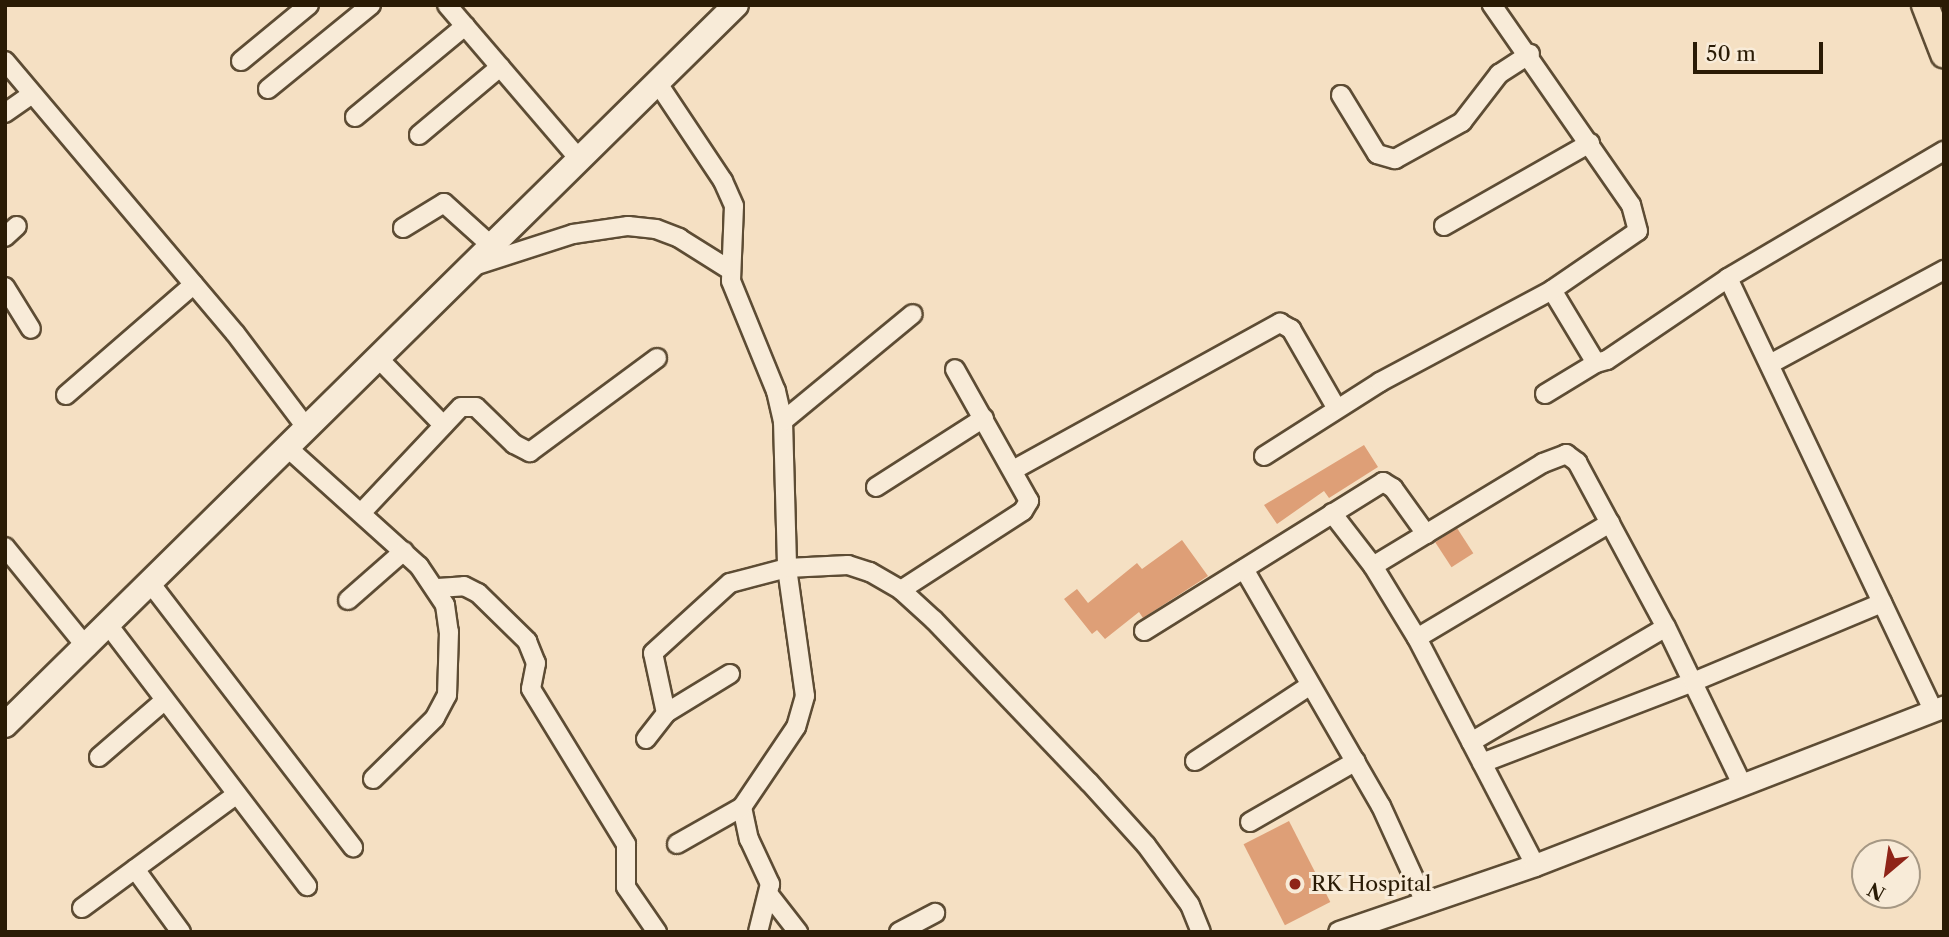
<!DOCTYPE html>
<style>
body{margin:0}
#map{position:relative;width:1949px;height:937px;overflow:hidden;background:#f5e0c3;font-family:"Libre Caslon Text",serif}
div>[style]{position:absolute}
.building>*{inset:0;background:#de9f77;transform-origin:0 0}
.roads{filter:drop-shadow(2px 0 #5d4c34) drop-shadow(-2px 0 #5d4c34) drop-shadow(0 2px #5d4c34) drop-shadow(0 -2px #5d4c34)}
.minor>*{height:18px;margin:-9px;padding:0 9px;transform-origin:9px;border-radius:9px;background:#f8ebd8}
.tertiary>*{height:21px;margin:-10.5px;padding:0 10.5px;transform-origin:10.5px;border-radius:10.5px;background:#f8ebd8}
.secondary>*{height:24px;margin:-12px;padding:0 12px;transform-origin:12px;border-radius:12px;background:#f8ebd8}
.primary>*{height:26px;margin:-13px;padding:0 13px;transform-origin:13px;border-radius:13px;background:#f5e0c3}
.dots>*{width:19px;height:19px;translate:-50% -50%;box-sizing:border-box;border:4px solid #f8ebd8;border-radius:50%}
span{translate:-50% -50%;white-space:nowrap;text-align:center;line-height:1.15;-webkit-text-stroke:6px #f8ebd8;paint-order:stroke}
.poi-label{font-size:21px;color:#2a1b05}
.left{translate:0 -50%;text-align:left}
.frame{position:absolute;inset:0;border:7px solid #2a1b05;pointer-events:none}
.north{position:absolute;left:1851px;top:839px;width:70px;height:70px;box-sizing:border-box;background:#f8ebd8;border:2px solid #a69884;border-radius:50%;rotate:209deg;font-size:19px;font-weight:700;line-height:28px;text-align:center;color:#2a1b05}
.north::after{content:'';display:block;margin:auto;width:24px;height:32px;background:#8f2418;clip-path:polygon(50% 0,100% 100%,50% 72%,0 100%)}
.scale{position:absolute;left:1693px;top:42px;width:130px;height:32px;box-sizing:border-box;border:4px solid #2a1b05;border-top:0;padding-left:9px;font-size:21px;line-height:24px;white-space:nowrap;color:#2a1b05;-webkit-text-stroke:5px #f8ebd8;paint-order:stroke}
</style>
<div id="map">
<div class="building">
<div style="clip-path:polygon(1364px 445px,1378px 467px,1329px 498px,1324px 491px,1277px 524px,1264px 505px)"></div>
<div style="left:1457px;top:528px;width:30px;height:26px;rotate:57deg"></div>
<div style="clip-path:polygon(1182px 540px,1208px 576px,1143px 618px,1139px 612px,1105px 639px,1097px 630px,1092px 634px,1064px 599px,1077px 589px,1088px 603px,1137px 563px,1142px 569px)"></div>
<div style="left:1289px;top:821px;width:91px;height:51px;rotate:63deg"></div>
</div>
<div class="roads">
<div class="minor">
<div style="left:447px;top:5px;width:204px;rotate:49.4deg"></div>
<div style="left:5px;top:61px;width:356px;rotate:49.8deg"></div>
<div style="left:235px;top:333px;width:121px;rotate:53deg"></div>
<div style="left:241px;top:61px;width:88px;rotate:-39.5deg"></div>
<div style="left:657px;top:82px;width:119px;rotate:56.3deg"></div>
<div style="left:723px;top:181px;width:27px;rotate:66deg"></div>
<div style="left:734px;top:206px;width:75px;rotate:92.3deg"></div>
<div style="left:731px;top:281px;width:119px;rotate:67.8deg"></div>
<div style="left:776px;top:391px;width:31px;rotate:77deg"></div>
<div style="left:783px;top:421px;width:147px;rotate:88.4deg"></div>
<div style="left:787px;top:568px;width:129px;rotate:82deg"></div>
<div style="left:805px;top:696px;width:32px;rotate:106deg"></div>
<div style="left:796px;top:727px;width:97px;rotate:124deg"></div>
<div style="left:742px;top:807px;width:33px;rotate:78deg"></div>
<div style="left:749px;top:839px;width:50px;rotate:65deg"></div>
<div style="left:770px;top:884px;width:49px;rotate:104deg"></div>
<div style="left:268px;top:89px;width:133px;rotate:-39.2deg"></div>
<div style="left:1341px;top:95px;width:69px;rotate:58.6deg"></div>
<div style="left:1377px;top:154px;width:19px;rotate:16deg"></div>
<div style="left:1395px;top:159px;width:77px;rotate:-28.9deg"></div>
<div style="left:1462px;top:122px;width:61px;rotate:-52.4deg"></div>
<div style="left:1499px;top:74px;width:37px;rotate:-33deg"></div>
<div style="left:5px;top:113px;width:32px;rotate:-35deg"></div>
<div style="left:355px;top:117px;width:143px;rotate:-39.6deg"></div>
<div style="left:419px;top:135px;width:106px;rotate:-40deg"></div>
<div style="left:1444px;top:226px;width:168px;rotate:-29.6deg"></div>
<div style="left:403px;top:228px;width:48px;rotate:-31.4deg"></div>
<div style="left:444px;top:203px;width:67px;rotate:42deg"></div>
<div style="left:5px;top:237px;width:16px;rotate:-43deg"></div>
<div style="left:477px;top:265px;width:101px;rotate:-17.9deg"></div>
<div style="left:573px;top:234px;width:56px;rotate:-8.3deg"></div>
<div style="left:628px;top:226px;width:28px;rotate:6deg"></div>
<div style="left:656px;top:229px;width:25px;rotate:21deg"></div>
<div style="left:679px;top:238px;width:60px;rotate:32.1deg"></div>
<div style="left:1728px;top:278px;width:251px;rotate:-30.5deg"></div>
<div style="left:5px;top:287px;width:49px;rotate:58.2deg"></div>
<div style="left:1552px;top:290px;width:85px;rotate:58.9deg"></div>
<div style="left:1596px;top:363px;width:11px;rotate:-15deg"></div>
<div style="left:1607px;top:360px;width:146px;rotate:-34.1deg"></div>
<div style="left:1728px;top:278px;width:478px;rotate:64.6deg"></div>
<div style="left:380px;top:360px;width:91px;rotate:45.9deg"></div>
<div style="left:1770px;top:364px;width:198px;rotate:-28.4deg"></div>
<div style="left:1545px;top:394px;width:60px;rotate:-31.3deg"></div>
<div style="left:66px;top:395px;width:169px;rotate:-40.9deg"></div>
<div style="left:783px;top:421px;width:168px;rotate:-39.5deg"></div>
<div style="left:289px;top:449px;width:175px;rotate:42deg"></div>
<div style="left:419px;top:566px;width:47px;rotate:56.3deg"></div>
<div style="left:445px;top:605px;width:27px;rotate:82deg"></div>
<div style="left:449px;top:632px;width:63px;rotate:91.8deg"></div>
<div style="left:447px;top:695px;width:26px;rotate:118deg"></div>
<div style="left:435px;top:718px;width:87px;rotate:135.5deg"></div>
<div style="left:1264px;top:456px;width:138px;rotate:-32.5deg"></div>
<div style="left:1380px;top:382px;width:195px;rotate:-28.1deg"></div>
<div style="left:1552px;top:290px;width:104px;rotate:-34.5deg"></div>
<div style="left:1638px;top:231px;width:27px;rotate:-105deg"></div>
<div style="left:1631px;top:205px;width:244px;rotate:-124.8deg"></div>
<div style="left:1015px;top:469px;width:303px;rotate:-28.9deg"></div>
<div style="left:1280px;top:323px;width:13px;rotate:29deg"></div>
<div style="left:1291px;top:329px;width:92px;rotate:60.1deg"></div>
<div style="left:876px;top:487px;width:128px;rotate:-32.6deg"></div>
<div style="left:362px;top:512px;width:144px;rotate:-46.7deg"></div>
<div style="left:461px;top:407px;width:15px"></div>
<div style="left:476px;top:407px;width:53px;rotate:44.2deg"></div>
<div style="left:514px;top:444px;width:18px;rotate:27deg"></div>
<div style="left:530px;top:452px;width:158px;rotate:-36.5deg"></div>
<div style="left:1332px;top:513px;width:67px;rotate:52.3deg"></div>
<div style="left:1373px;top:566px;width:84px;rotate:58.6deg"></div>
<div style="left:1417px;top:638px;width:256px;rotate:62.5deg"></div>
<div style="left:5px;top:547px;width:130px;rotate:50.9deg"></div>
<div style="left:1373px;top:566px;width:199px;rotate:-31.2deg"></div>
<div style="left:1543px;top:463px;width:25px;rotate:-21deg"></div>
<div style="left:1566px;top:454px;width:14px;rotate:36deg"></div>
<div style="left:1577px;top:462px;width:187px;rotate:61.7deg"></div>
<div style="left:1666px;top:627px;width:174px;rotate:64.2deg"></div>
<div style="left:1244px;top:569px;width:274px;rotate:60deg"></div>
<div style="left:1381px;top:806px;width:103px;rotate:65.4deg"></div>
<div style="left:151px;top:584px;width:332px;rotate:52.5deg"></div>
<div style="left:438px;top:588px;width:26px;rotate:-4deg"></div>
<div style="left:464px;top:586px;width:16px;rotate:27deg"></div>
<div style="left:478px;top:593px;width:69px;rotate:44.4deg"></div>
<div style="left:527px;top:641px;width:24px;rotate:68deg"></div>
<div style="left:536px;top:663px;width:26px;rotate:101deg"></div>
<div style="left:531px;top:689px;width:182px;rotate:58.5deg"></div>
<div style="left:626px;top:844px;width:43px;rotate:90deg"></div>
<div style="left:626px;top:887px;width:55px;rotate:55.4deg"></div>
<div style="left:901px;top:590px;width:145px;rotate:-32.9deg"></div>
<div style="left:1023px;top:511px;width:12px;rotate:-59deg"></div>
<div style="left:1029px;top:501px;width:151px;rotate:-119.3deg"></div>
<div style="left:348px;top:600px;width:74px;rotate:-41.2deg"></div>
<div style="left:109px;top:626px;width:327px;rotate:52.7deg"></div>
<div style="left:1144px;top:631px;width:282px;rotate:-31.9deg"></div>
<div style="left:1383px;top:482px;width:12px;rotate:31deg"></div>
<div style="left:1393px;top:488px;width:57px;rotate:54.3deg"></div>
<div style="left:1417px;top:638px;width:225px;rotate:-30.8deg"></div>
<div style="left:666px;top:713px;width:75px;rotate:-31.4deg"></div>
<div style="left:646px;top:739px;width:33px;rotate:-52deg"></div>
<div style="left:666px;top:713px;width:61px;rotate:-102.2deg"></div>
<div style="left:653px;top:653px;width:104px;rotate:-42.3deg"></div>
<div style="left:730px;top:583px;width:59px;rotate:-14.7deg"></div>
<div style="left:787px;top:568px;width:61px;rotate:-2.8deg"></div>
<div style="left:848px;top:565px;width:23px;rotate:18deg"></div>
<div style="left:870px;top:572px;width:36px;rotate:30deg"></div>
<div style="left:901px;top:590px;width:45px;rotate:42.3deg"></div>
<div style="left:934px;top:620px;width:224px;rotate:46.3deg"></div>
<div style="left:1089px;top:782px;width:85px;rotate:47.9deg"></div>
<div style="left:1146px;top:845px;width:74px;rotate:53.7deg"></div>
<div style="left:1190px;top:905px;width:29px;rotate:68deg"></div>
<div style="left:1471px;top:742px;width:226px;rotate:-30.5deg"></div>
<div style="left:99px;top:757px;width:87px;rotate:-40.8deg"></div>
<div style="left:1195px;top:761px;width:136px;rotate:-33.3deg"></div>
<div style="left:1482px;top:763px;width:226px;rotate:-21deg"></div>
<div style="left:1693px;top:682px;width:205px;rotate:-22.7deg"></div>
<div style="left:1250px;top:822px;width:122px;rotate:-29.9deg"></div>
<div style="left:677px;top:844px;width:75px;rotate:-29.6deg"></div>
<div style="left:135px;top:869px;width:78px;rotate:53.9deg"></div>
<div style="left:770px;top:896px;width:46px;rotate:52.1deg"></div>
<div style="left:82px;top:908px;width:192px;rotate:-36.3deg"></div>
<div style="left:899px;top:932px;width:41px;rotate:-27.8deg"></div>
</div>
<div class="tertiary">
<div style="left:1339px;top:932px;width:207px;rotate:-18.9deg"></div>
<div style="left:1535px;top:865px;width:439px;rotate:-21.2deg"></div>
</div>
<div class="secondary">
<div style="left:5px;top:725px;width:1026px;rotate:-44.57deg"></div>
</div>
<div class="primary">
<div style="left:1925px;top:5px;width:53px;rotate:68.8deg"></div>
</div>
</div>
<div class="dots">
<div style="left:1295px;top:884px;background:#8f2418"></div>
</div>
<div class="poi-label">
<span class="left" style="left:1311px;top:884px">RK Hospital</span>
</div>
<div class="frame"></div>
<div class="north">N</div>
<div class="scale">50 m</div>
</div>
